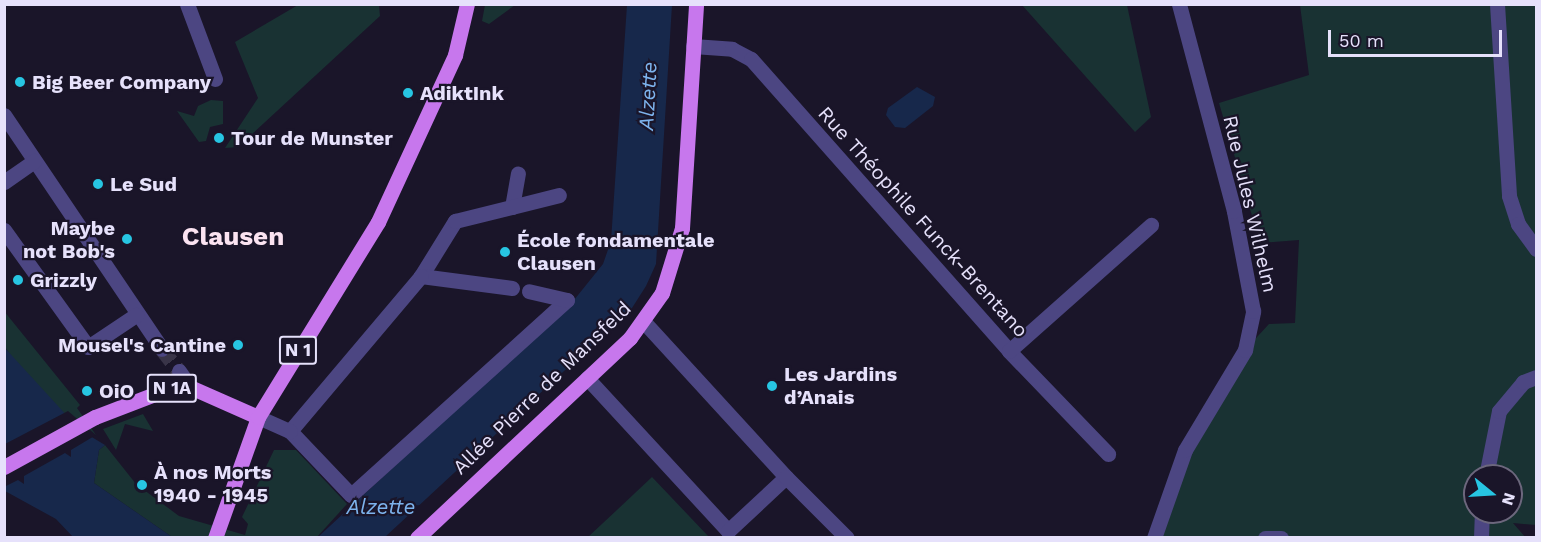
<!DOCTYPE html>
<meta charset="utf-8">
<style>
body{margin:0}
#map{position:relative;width:1541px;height:542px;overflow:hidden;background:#1a1529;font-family:"Work Sans",sans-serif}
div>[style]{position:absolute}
.green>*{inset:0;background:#193233}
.water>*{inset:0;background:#17284b}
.pier>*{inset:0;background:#1a1529}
.minor-tunnel>*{height:15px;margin-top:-7.5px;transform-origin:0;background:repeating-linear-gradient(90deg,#393448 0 15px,transparent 0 23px)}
.minor>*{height:15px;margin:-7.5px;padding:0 7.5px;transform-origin:7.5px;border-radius:7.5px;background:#4c4682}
.major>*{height:15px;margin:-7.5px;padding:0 7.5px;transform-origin:7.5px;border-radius:7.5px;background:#c777ed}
.dots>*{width:16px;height:16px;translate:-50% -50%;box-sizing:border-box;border:3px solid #1a1529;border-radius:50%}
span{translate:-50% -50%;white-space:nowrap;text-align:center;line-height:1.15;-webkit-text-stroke:4.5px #1a1529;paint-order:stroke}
.shield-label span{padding:2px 4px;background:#1a1529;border:2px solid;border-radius:4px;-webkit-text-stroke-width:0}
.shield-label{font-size:18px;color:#e6e1fb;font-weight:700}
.poi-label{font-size:20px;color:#e6e1fb;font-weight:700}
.left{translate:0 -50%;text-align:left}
.right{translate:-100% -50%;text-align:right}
.street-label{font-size:20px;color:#e6e1fb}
.water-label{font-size:21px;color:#7db3ed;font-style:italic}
.district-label{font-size:26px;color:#fbe3f1;font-weight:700}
.frame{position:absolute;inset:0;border:6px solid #e6e1fb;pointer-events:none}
.north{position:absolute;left:1463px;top:464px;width:60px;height:60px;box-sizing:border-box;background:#1a1529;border:2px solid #6c677d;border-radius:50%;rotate:108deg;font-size:16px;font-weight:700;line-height:24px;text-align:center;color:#e6e1fb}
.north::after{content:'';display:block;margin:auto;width:21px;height:27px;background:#27c5e2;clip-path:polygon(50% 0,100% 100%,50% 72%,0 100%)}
.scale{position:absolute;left:1328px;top:30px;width:174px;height:27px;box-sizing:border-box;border:3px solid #e6e1fb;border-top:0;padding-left:8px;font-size:18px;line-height:21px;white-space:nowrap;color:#e6e1fb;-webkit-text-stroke:4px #1a1529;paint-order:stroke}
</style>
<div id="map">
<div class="green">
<div style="clip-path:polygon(298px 5px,379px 5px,380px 16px,238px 147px,225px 148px,258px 98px,235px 42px)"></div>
<div style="clip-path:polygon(485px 5px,485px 4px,515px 5px,489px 24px,482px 21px)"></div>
<div style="clip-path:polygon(1022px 5px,1127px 5px,1151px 117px,1135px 132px)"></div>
<div style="clip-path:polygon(evenodd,1300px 5px,1536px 5px,1536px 525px,1513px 523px,1526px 538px,1154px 538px,1185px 450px,1245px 350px,1269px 324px,1295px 323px,1299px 240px,1260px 243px,1219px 103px,1309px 75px,1300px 5px,1475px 476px,1511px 476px,1511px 512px,1475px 512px,1475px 476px)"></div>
<div style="clip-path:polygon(211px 100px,223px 101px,223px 124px,210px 127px,206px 141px,199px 142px,177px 111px,194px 116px,198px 106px)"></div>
<div style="clip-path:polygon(4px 311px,80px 405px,77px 408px,96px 435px,80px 430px,22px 372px,5px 347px)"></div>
<div style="clip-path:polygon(143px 414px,153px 431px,125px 424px,116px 450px,103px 429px)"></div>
<div style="clip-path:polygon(105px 445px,136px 484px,179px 516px,245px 535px,248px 524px,242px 517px,274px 450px,296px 450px,347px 504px,317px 537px,172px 537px,94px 483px,99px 450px)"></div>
<div style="clip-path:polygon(652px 477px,709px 537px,588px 537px,618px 509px)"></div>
</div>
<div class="water">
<div style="clip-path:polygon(627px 5px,672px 5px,656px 264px,646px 286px,632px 308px,385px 537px,317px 538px,574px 300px,603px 264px,611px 241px)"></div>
<div style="clip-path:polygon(917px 87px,935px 97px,933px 106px,905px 128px,895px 127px,886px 115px,888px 108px)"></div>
<div style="clip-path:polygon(4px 347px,80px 430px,105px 445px,99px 450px,94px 483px,172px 537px,73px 537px,56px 519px,5px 491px)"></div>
</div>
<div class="pier">
<div style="clip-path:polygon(68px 411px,96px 435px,71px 450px,71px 457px,65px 453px,24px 476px,24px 484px,18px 480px,4px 487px,5px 444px)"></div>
</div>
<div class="minor-tunnel">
<div style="left:162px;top:349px;width:28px;rotate:52deg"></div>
</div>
<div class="minor">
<div style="left:187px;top:4px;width:80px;rotate:69.5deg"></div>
<div style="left:1497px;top:4px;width:192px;rotate:86.4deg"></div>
<div style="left:1509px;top:196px;width:29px;rotate:72deg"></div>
<div style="left:1518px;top:224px;width:31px;rotate:54deg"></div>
<div style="left:693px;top:46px;width:39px;rotate:4deg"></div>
<div style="left:732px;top:49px;width:21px;rotate:28deg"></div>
<div style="left:751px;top:59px;width:390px;rotate:48.5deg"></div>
<div style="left:1009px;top:351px;width:143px;rotate:46.1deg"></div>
<div style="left:4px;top:115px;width:282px;rotate:56deg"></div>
<div style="left:4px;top:182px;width:37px;rotate:-35deg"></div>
<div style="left:512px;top:207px;width:34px;rotate:-80deg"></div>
<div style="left:4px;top:230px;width:144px;rotate:54.3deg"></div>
<div style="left:88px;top:347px;width:58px;rotate:-33.7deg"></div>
<div style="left:421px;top:276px;width:65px;rotate:-58.3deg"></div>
<div style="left:455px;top:221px;width:107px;rotate:-14deg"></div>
<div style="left:512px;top:288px;width:92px;rotate:-172.5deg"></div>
<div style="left:421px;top:276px;width:203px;rotate:130.2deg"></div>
<div style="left:290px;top:431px;width:88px;rotate:46.4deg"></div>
<div style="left:351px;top:495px;width:291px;rotate:-42.1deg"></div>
<div style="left:567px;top:300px;width:39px;rotate:-167deg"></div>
<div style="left:1009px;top:351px;width:190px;rotate:-41.6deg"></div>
<div style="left:179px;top:371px;width:19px;rotate:55deg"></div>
<div style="left:587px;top:378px;width:208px;rotate:47.3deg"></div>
<div style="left:728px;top:531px;width:79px;rotate:-43deg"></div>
<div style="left:786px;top:477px;width:210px;rotate:-132.5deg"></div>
<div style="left:258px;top:417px;width:35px;rotate:24deg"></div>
<div style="left:1486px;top:476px;width:66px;rotate:-78.7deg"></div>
<div style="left:1499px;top:411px;width:38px;rotate:-50deg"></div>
<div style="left:1523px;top:382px;width:14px;rotate:-21deg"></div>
<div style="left:786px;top:477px;width:86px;rotate:45deg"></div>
<div style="left:1154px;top:538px;width:93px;rotate:-70.6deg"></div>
<div style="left:1185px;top:450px;width:117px;rotate:-59deg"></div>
<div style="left:1245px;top:350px;width:40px;rotate:-78deg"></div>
<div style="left:1253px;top:311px;width:102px;rotate:-100.8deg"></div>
<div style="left:1234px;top:211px;width:214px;rotate:-104.9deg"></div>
<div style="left:1265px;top:538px;width:16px"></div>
<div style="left:1481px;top:538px;width:26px;rotate:-88deg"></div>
</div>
<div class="major">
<div style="left:4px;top:467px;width:104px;rotate:-28.8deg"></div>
<div style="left:95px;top:417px;width:78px;rotate:-21deg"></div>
<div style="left:168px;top:389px;width:22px;rotate:-5deg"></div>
<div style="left:190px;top:387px;width:74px;rotate:23.8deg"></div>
<div style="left:215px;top:538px;width:128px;rotate:-70.4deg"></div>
<div style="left:258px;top:417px;width:229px;rotate:-58.4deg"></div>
<div style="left:378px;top:222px;width:184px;rotate:-65.2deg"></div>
<div style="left:455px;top:55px;width:52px;rotate:-76.8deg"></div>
<div style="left:417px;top:538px;width:292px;rotate:-43.2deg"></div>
<div style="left:630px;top:338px;width:55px;rotate:-54.6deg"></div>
<div style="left:662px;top:293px;width:68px;rotate:-72.9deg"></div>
<div style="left:682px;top:228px;width:224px;rotate:-86.4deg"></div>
</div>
<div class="dots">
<div style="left:20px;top:82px;background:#27c5e2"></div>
<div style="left:408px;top:93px;background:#27c5e2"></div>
<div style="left:219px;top:138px;background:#27c5e2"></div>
<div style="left:98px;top:184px;background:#27c5e2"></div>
<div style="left:127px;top:239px;background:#27c5e2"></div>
<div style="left:505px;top:252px;background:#27c5e2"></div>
<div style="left:18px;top:280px;background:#27c5e2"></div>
<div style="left:238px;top:345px;background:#27c5e2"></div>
<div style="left:772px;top:386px;background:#27c5e2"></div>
<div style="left:87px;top:391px;background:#27c5e2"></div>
<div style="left:142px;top:485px;background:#27c5e2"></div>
</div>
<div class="shield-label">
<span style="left:298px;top:350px">N 1</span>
<span style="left:172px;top:388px">N 1A</span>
</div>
<div class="poi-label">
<span class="left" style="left:32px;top:82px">Big Beer Company</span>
<span class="left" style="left:420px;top:93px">AdiktInk</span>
<span class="left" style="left:231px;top:138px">Tour de Munster</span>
<span class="left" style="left:110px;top:184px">Le Sud</span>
<span class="right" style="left:115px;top:240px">Maybe<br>not Bob's</span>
<span class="left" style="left:517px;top:252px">École fondamentale<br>Clausen</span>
<span class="left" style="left:30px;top:280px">Grizzly</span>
<span class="right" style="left:226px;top:345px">Mousel's Cantine</span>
<span class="left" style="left:784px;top:386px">Les Jardins<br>d’Anais</span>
<span class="left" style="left:99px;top:391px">OiO</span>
<span class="left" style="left:154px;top:484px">À nos Morts<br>1940 - 1945</span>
</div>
<div class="street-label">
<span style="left:1250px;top:204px;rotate:77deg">Rue Jules Wilhelm</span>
<span style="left:923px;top:222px;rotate:48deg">Rue Théophile Funck-Brentano</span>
<span style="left:542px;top:388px;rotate:-44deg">Allée Pierre de Mansfeld</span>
</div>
<div class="water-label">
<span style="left:648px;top:96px;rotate:-87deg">Alzette</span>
<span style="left:381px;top:507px">Alzette</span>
</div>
<div class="district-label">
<span style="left:233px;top:237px">Clausen</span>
</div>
<div class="frame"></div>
<div class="north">N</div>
<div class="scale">50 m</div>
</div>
